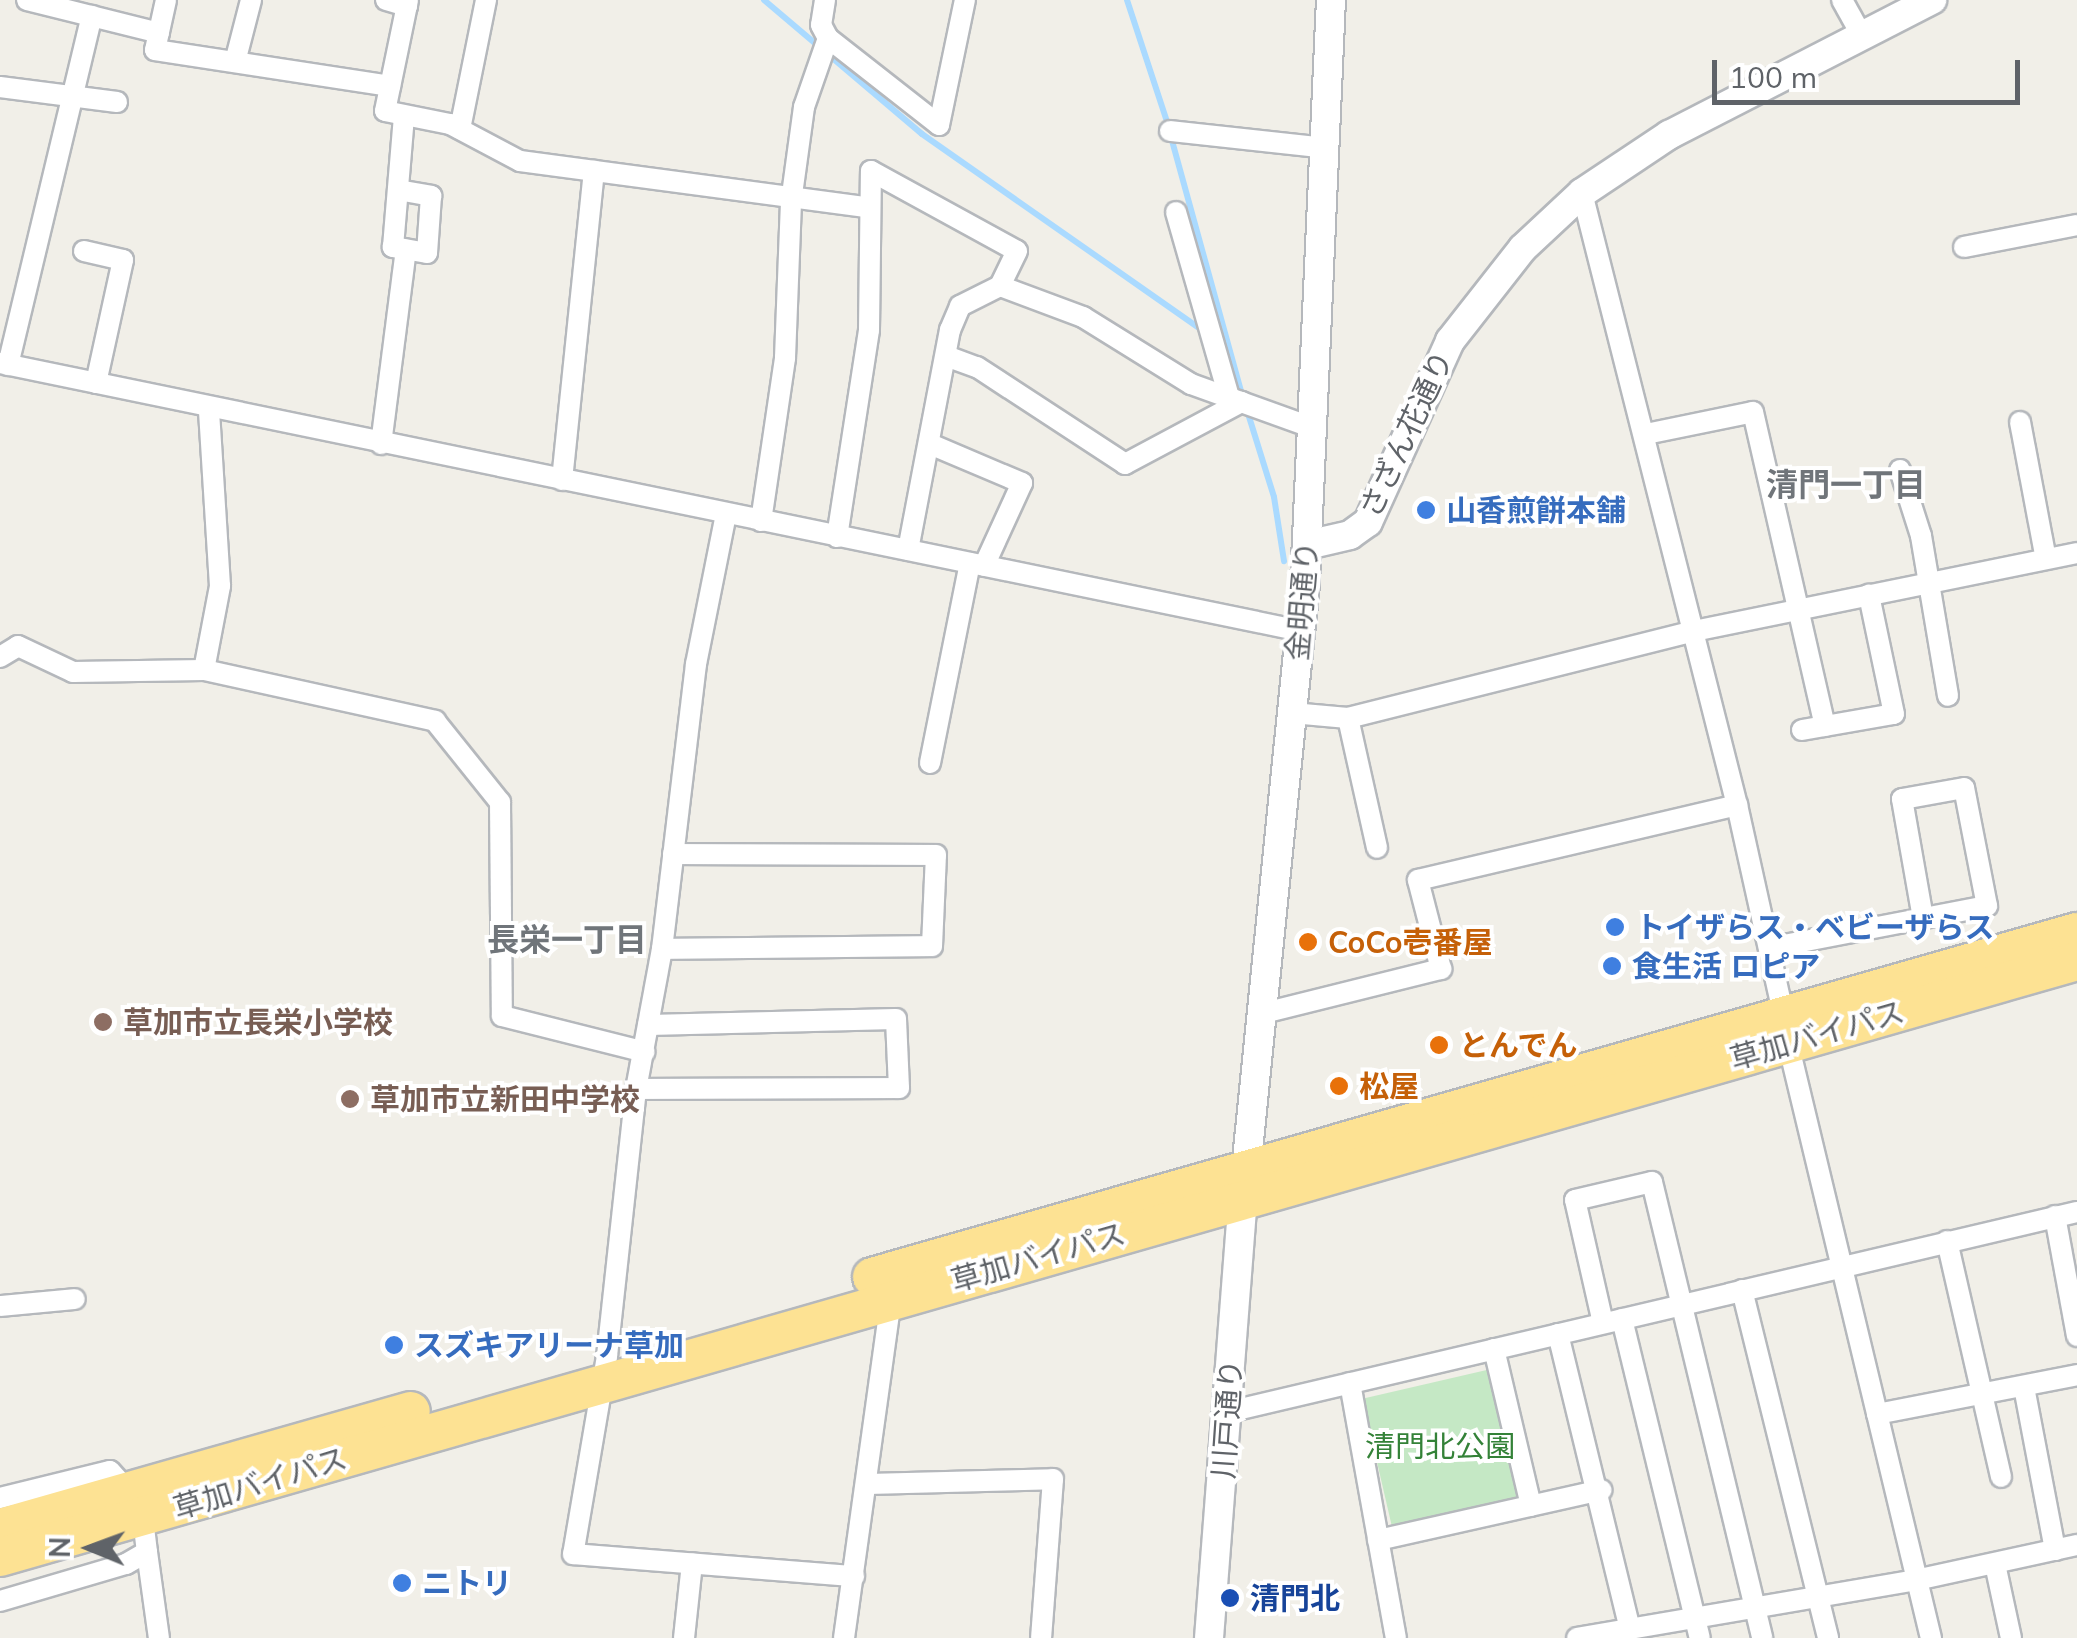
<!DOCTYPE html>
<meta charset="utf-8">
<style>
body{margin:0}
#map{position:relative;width:2077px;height:1638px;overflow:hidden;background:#f1efe8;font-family:Mulish,"Noto Sans JP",sans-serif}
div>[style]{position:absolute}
.green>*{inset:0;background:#c5e8c5;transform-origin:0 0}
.stream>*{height:6px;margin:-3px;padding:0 3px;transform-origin:3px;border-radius:3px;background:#aadaff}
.roads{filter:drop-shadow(2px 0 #b5b8bc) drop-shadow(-2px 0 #b5b8bc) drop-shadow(0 2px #b5b8bc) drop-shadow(0 -2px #b5b8bc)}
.street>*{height:20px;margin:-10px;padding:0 10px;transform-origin:10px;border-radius:10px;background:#fff}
.secondary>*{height:28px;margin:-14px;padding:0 14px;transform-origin:14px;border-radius:14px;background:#fff}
.highway>*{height:38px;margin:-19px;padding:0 19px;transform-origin:19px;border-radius:19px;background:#fde293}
.dots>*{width:28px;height:28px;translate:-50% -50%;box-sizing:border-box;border:5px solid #fff;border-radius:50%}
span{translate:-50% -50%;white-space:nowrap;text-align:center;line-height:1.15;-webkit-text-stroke:8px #fff;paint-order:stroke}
.street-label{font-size:30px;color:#5f6368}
.shop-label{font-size:30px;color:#366cbe;font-weight:700}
.left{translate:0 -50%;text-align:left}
.food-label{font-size:30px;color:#c56008;font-weight:700}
.education-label{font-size:30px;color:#785e54;font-weight:700}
.park-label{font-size:30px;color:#348238}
.transit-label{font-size:30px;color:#164399;font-weight:700}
.neighbourhood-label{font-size:32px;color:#70757a;font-weight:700}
.north{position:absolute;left:40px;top:1498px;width:100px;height:100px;-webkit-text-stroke:8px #fff;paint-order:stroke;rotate:271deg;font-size:28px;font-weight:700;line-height:40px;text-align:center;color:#5f6368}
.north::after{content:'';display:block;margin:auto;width:35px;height:45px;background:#5f6368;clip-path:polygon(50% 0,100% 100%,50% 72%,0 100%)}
.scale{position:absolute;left:1712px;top:60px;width:308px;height:45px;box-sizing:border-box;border:5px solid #5f6368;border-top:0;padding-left:12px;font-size:30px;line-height:35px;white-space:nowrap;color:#5f6368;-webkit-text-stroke:8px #fff;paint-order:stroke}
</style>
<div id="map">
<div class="green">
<div style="left:1491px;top:1369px;width:131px;height:132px;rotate:77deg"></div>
</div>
<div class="stream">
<div style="left:764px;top:0;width:207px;rotate:40.3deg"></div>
<div style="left:922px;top:134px;width:343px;rotate:35deg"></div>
<div style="left:1127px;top:0;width:132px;rotate:71.8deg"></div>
<div style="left:1171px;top:137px;width:268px;rotate:74.6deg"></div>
<div style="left:1246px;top:407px;width:94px;rotate:72.7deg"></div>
<div style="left:1274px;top:497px;width:65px;rotate:81.1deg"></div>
</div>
<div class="roads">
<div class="street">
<div style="left:27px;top:0;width:136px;rotate:14deg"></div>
<div style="left:166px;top:0;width:51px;rotate:102.4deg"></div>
<div style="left:155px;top:50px;width:238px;rotate:8.7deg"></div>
<div style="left:386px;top:0;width:22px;rotate:16deg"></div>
<div style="left:408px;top:0;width:113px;rotate:101.7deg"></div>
<div style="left:385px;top:111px;width:66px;rotate:11.3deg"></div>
<div style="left:450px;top:124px;width:79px;rotate:27.9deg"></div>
<div style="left:520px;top:161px;width:349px;rotate:7.6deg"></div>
<div style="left:825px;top:0;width:25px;rotate:99deg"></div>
<div style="left:821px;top:25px;width:15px;rotate:62deg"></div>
<div style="left:828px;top:38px;width:141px;rotate:38.1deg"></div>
<div style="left:939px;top:125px;width:128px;rotate:-78.3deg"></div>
<div style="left:1842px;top:0;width:41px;rotate:60.9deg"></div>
<div style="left:235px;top:62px;width:64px;rotate:-75.5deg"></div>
<div style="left:0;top:87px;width:118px;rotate:7.3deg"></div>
<div style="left:460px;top:129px;width:132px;rotate:-78.6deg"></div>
<div style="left:1170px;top:131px;width:158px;rotate:6.2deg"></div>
<div style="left:398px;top:190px;width:34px;rotate:10deg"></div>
<div style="left:431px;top:196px;width:57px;rotate:94deg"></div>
<div style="left:427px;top:253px;width:35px;rotate:-170deg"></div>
<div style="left:393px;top:247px;width:132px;rotate:-85.2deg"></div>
<div style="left:1582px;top:193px;width:631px;rotate:75.79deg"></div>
<div style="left:1737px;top:805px;width:217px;rotate:77.5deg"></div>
<div style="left:1176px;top:212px;width:192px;rotate:74deg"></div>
<div style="left:1964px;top:247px;width:115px;rotate:-11deg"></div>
<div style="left:84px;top:251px;width:40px;rotate:13deg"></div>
<div style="left:123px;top:260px;width:126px;rotate:102.4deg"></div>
<div style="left:946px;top:356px;width:33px;rotate:20deg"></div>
<div style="left:977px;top:367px;width:177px;rotate:33.2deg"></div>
<div style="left:1125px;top:464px;width:132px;rotate:-28.1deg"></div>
<div style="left:0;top:363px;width:1328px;rotate:11.64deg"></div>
<div style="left:8px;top:365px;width:359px;rotate:-76.5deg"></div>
<div style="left:2020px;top:422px;width:139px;rotate:79.3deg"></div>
<div style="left:1646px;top:434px;width:109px;rotate:-11.6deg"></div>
<div style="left:1753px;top:412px;width:322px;rotate:77.1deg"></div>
<div style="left:381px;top:444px;width:196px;rotate:-82.7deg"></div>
<div style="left:930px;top:444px;width:100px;rotate:23deg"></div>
<div style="left:1022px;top:483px;width:91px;rotate:114.6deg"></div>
<div style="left:1900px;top:470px;width:69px;rotate:72.3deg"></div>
<div style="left:1921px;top:536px;width:162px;rotate:80.4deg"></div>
<div style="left:562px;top:480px;width:311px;rotate:-84.1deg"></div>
<div style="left:726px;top:514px;width:153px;rotate:101.3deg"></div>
<div style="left:696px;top:664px;width:287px;rotate:96.8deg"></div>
<div style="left:662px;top:949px;width:142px;rotate:100.5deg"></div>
<div style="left:636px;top:1089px;width:269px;rotate:96.2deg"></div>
<div style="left:607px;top:1356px;width:201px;rotate:99.7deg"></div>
<div style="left:573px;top:1554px;width:282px;rotate:4.5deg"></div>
<div style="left:761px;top:521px;width:165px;rotate:-81.6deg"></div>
<div style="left:785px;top:358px;width:156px;rotate:-87.8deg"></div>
<div style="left:791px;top:202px;width:96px;rotate:-82.2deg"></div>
<div style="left:804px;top:107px;width:73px;rotate:-70.8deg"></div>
<div style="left:837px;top:537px;width:209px;rotate:-81.2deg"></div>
<div style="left:869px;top:330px;width:159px;rotate:-89.3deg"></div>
<div style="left:871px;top:171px;width:166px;rotate:28.7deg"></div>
<div style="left:1017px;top:251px;width:39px;rotate:116deg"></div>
<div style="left:1000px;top:286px;width:89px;rotate:20.5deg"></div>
<div style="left:1083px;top:317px;width:127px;rotate:31.8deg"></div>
<div style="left:1191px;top:384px;width:130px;rotate:19.8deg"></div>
<div style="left:908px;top:550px;width:224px;rotate:-79.2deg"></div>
<div style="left:950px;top:330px;width:26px;rotate:-67deg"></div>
<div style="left:960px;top:306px;width:45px;rotate:-26.6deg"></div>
<div style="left:0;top:657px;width:21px;rotate:-31deg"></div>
<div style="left:18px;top:646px;width:61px;rotate:25.3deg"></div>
<div style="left:73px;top:672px;width:131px;rotate:-0.9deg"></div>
<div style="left:204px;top:670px;width:237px;rotate:12.4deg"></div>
<div style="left:435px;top:721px;width:104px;rotate:51.3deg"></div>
<div style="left:500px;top:802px;width:214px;rotate:89.5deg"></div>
<div style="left:502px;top:1016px;width:147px;rotate:14.1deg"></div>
<div style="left:204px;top:670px;width:86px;rotate:-79.2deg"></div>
<div style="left:220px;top:586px;width:177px;rotate:-93.6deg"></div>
<div style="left:1292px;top:713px;width:56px;rotate:5.1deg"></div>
<div style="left:1348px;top:718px;width:357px;rotate:-14.1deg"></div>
<div style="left:1694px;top:631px;width:391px;rotate:-11.5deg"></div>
<div style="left:1348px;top:718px;width:133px;rotate:77.4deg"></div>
<div style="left:1802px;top:730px;width:93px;rotate:-9.9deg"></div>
<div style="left:1894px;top:714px;width:122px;rotate:-101.9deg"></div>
<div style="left:930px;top:763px;width:204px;rotate:-78.7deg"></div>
<div style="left:1769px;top:948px;width:222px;rotate:-10.9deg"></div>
<div style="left:1987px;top:906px;width:120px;rotate:-101deg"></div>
<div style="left:1964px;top:788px;width:63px;rotate:169.9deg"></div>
<div style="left:1902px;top:799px;width:121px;rotate:80deg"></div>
<div style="left:662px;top:949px;width:270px;rotate:-0.6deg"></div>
<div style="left:932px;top:946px;width:91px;rotate:-87.5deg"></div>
<div style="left:936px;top:855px;width:263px;rotate:-179.8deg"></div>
<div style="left:1260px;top:1014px;width:187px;rotate:-14deg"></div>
<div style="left:1441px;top:969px;width:92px;rotate:-104.5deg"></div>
<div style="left:1418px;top:880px;width:328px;rotate:-13.2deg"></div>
<div style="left:1788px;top:1043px;width:612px;rotate:76.49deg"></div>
<div style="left:636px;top:1089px;width:263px;rotate:-0.2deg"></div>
<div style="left:899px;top:1088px;width:69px;rotate:-92.5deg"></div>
<div style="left:896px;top:1019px;width:248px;rotate:178.6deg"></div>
<div style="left:2055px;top:1216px;width:122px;rotate:79.6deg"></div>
<div style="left:1947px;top:1241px;width:242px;rotate:77.1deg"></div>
<div style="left:1742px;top:1290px;width:358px;rotate:76.1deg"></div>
<div style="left:0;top:1306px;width:75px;rotate:-5.3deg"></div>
<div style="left:1622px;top:1319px;width:328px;rotate:76.3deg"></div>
<div style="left:1603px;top:1323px;width:126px;rotate:-102.8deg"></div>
<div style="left:1575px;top:1200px;width:79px;rotate:-13.2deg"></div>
<div style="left:1652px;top:1182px;width:469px;rotate:76.4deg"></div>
<div style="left:1558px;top:1334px;width:301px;rotate:76.3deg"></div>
<div style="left:1494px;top:1349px;width:161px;rotate:76.7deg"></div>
<div style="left:1350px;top:1383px;width:259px;rotate:79.8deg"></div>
<div style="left:2024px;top:1387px;width:166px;rotate:79.2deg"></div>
<div style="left:1228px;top:1412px;width:872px;rotate:-13.26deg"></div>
<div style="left:1877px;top:1414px;width:204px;rotate:-11deg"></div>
<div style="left:868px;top:1484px;width:185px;rotate:-1.5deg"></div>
<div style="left:1053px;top:1479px;width:159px;rotate:94.3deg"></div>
<div style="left:0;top:1498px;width:113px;rotate:-13.8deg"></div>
<div style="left:110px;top:1471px;width:28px;rotate:48deg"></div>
<div style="left:1378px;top:1540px;width:229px;rotate:-12.6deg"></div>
<div style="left:147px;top:1552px;width:87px;rotate:82.1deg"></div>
<div style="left:1995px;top:1564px;width:76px;rotate:77.8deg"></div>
<div style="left:0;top:1601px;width:131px;rotate:-16.4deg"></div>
<div style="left:126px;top:1564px;width:24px;rotate:-30deg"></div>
<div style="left:147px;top:1552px;width:34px;rotate:-97deg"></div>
<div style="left:684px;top:1638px;width:75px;rotate:-83.9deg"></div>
<div style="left:844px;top:1638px;width:343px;rotate:-82.1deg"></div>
<div style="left:1577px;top:1638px;width:344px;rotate:-9.7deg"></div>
<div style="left:1916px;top:1580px;width:165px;rotate:-12.3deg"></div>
</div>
<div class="secondary">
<div style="left:1307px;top:545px;width:44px;rotate:-13.1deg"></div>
<div style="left:1350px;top:535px;width:22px;rotate:-36deg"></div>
<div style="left:1368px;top:522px;width:199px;rotate:-65.6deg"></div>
<div style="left:1450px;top:341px;width:118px;rotate:-51.9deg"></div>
<div style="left:1523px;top:248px;width:81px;rotate:-43deg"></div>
<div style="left:1582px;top:193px;width:105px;rotate:-33.7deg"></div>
<div style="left:1669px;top:135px;width:296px;rotate:-27.2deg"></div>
<div style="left:1209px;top:1638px;width:439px;rotate:-85.6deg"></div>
<div style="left:1243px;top:1200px;width:620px;rotate:-84.26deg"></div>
<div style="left:1305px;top:583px;width:584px;rotate:-87.45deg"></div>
</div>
<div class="highway">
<div style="left:872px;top:1277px;width:1253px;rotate:-15.98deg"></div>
<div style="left:0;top:1528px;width:427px;rotate:-15.9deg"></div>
<div style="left:0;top:1557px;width:2161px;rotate:-16.01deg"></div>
</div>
</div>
<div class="dots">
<div style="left:1426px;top:510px;background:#3f7fe0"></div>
<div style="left:1615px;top:927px;background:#3f7fe0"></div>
<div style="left:1308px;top:942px;background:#e8710a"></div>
<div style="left:1612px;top:966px;background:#3f7fe0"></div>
<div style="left:103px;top:1022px;background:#8d6e63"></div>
<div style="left:1439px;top:1045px;background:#e8710a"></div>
<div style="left:1339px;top:1086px;background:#e8710a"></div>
<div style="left:350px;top:1099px;background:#8d6e63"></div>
<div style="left:394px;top:1345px;background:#3f7fe0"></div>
<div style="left:402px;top:1583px;background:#3f7fe0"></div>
<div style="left:1230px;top:1598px;background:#1a4fb4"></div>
</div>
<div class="street-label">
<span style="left:1406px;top:434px;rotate:-65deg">さざん花通り</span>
<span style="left:1302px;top:601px;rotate:-85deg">金明通り</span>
<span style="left:1817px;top:1035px;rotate:-16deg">草加バイパス</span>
<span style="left:1038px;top:1257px;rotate:-16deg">草加バイパス</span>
<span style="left:1227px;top:1419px;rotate:-86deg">川戸通り</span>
<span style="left:260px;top:1483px;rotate:-17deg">草加バイパス</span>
</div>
<div class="shop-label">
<span class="left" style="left:1446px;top:510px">山香煎餅本舗</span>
<span class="left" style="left:1635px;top:927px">トイザらス・ベビーザらス</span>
<span class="left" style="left:1632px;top:966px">食生活 ロピア</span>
<span class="left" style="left:414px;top:1345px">スズキアリーナ草加</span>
<span class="left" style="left:422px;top:1583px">ニトリ</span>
</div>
<div class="food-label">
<span class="left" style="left:1328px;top:942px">CoCo壱番屋</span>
<span class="left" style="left:1459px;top:1045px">とんでん</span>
<span class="left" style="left:1359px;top:1086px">松屋</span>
</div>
<div class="education-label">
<span class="left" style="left:123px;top:1022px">草加市立長栄小学校</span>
<span class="left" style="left:370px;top:1099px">草加市立新田中学校</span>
</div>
<div class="park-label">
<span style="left:1440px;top:1446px">清門北公園</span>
</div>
<div class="transit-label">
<span class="left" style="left:1250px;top:1598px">清門北</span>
</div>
<div class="neighbourhood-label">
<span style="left:1846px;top:484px">清門一丁目</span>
<span style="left:567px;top:939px">長栄一丁目</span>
</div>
<div class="north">N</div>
<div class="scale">100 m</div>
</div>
